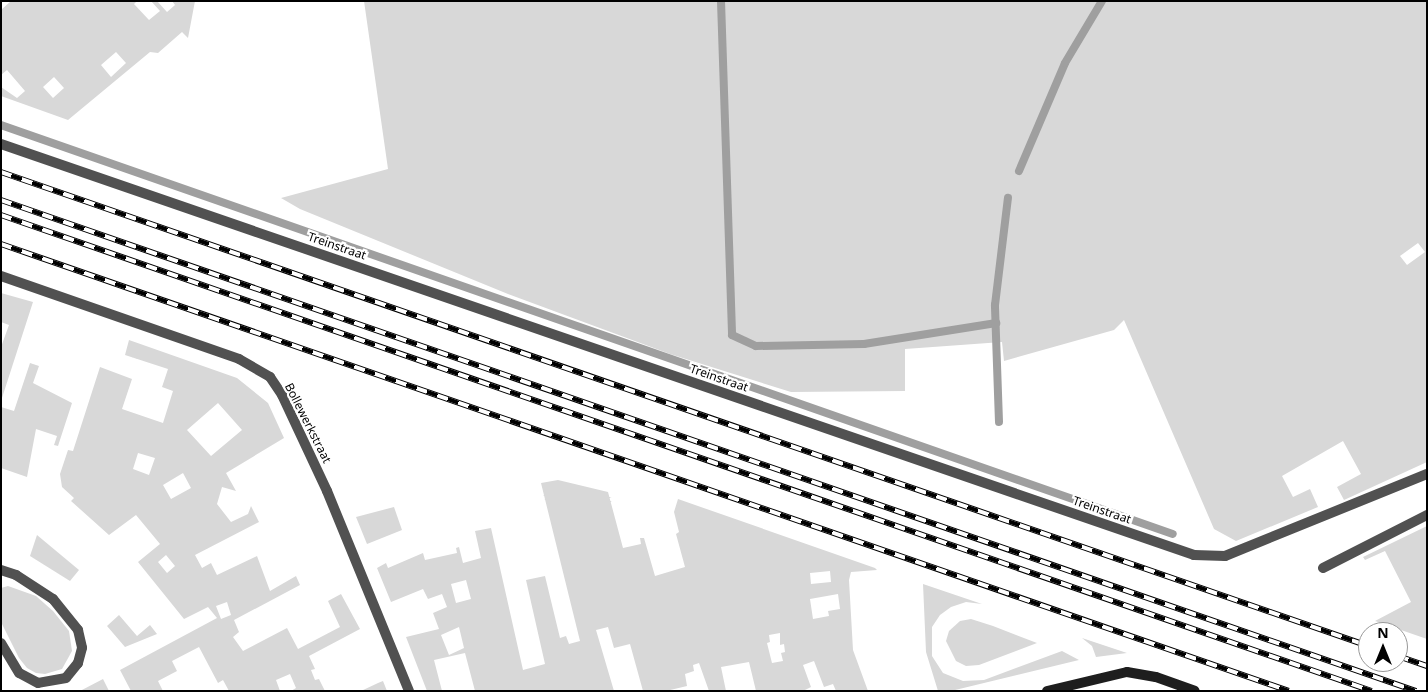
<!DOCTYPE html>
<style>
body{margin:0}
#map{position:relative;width:1428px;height:692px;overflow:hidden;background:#fff;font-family:"Noto Sans",sans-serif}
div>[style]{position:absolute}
.green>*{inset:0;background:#d8d8d8}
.stream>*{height:8px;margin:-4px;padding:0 4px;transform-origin:4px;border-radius:4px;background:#9f9f9f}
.street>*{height:10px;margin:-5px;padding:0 5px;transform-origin:5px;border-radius:5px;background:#515151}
.secondary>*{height:10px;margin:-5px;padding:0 5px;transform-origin:5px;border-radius:5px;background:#1e1e1e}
.rail>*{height:5.5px;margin-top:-2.75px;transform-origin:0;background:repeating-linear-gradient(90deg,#fff 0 11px,#000 0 22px);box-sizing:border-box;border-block:1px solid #000}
span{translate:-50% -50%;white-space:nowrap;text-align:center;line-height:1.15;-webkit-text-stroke:4.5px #fff;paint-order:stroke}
.street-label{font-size:12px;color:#000}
.frame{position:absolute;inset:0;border:2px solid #000;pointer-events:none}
.north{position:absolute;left:1358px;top:622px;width:50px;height:50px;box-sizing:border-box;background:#fff;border:1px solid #999;border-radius:50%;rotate:0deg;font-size:14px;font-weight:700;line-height:20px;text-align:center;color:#000}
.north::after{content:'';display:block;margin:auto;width:18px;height:22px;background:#000;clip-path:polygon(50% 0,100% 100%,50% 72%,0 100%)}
</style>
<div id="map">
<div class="green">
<div style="clip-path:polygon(evenodd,11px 1px,137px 1px,134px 4px,149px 20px,160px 11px,151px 1px,157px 1px,167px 12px,175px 5px,172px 1px,195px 1px,188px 38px,182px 32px,158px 53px,150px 52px,68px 120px,1px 96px,1px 87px,17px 98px,25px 91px,7px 70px,1px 75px,1px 10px,11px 1px,116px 52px,126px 63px,111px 77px,101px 65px,116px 52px,11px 1px,54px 77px,64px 88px,53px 98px,43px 87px,54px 77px)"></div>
<div style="clip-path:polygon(evenodd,364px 1px,1427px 1px,1427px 462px,1344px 500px,1337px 487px,1361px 474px,1343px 441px,1282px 476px,1293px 497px,1310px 489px,1318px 507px,1236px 541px,1214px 529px,1124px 320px,1114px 330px,1004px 361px,1002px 342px,905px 349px,905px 391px,791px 392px,670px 354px,508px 294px,300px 209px,281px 198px,388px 169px,364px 1px,1418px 243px,1425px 252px,1407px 265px,1400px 256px,1418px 243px)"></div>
<div style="clip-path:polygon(1px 293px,33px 302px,1px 401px,1px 347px,9px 325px,1px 322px)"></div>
<div style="clip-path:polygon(evenodd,129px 340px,237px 378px,268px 403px,284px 438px,226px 473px,236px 491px,222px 487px,217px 504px,231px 522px,248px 514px,251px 506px,259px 522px,195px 555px,202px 568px,211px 563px,217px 575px,257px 556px,270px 591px,296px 576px,300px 585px,234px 620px,239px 632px,233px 637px,243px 651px,287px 628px,298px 649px,340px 627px,328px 601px,341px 594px,360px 629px,309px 656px,315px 669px,311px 670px,315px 680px,319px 679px,325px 691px,291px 691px,296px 688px,290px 674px,276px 680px,280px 691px,229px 691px,223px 680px,218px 683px,199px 647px,172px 661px,177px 671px,158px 681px,163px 691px,131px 691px,120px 670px,217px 618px,208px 607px,184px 619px,138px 562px,160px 544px,136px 515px,109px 535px,71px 501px,74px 498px,62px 487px,60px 474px,68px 450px,73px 451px,100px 367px,132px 379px,122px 409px,163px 423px,173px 391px,162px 387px,168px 369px,125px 355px,129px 340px,218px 403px,242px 430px,211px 456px,187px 430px,218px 403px,129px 340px,138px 453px,155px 458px,149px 475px,133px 469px,138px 453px,129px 340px,183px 473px,191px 488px,171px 499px,163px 485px,183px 473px,129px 340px,166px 555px,175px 566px,167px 573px,158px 562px,166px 555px,129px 340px,227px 602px,231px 615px,221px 619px,216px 606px,227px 602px)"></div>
<div style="clip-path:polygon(30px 363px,39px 366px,33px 383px,72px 403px,58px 446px,54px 445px,57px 436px,36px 429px,27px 477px,1px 468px,1px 407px,14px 411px)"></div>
<div style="clip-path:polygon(evenodd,558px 480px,608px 492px,623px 548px,641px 544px,640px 538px,644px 538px,655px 576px,685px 567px,676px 534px,679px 532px,674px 512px,678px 499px,875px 568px,877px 570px,851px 572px,849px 580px,853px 650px,868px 691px,836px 691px,833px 684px,824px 687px,814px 661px,803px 665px,811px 687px,803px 691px,756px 691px,749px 662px,721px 667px,726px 691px,709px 691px,699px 663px,693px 665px,694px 671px,685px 674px,687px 686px,666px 691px,643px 691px,630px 644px,614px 648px,608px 627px,596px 630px,614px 691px,475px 691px,465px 653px,434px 660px,442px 691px,427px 691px,406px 637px,439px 629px,433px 613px,447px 607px,442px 594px,428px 599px,423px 589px,391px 602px,377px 568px,386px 563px,388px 568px,423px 553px,425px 560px,457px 553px,456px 548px,459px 547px,463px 563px,481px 558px,475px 531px,491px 528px,523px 670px,545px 664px,526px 580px,545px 576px,560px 638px,566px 636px,569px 644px,580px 641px,541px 483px,558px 480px,830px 571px,831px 582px,811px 584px,810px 573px,830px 571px,558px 480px,466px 580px,471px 599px,456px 603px,451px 584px,466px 580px,558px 480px,838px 594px,840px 609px,828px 611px,829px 616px,813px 619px,810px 599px,838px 594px,558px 480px,459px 627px,464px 648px,449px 655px,441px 635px,459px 627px,558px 480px,780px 633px,780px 645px,784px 644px,785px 652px,781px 653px,783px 661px,772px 663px,767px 643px,770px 642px,769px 635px,780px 633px)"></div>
<div style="clip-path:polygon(394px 507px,402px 530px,367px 544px,356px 517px)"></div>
<div style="clip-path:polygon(1427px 526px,1426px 557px,1427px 639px,1375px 621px,1411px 602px,1385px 551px,1365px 560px,1363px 557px)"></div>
<div style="clip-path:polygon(37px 535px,79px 570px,70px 581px,30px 556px)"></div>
<div style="clip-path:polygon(923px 584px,982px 604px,966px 602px,951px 607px,940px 615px,932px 627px,932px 656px,943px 673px,963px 681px,984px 680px,1062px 651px,1079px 660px,951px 691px,938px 691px,926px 652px)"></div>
<div style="clip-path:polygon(8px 586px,36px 596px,53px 611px,69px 631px,72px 651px,62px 669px,45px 674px,36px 673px,27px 668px,19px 658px,1px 622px,1px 588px)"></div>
<div style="clip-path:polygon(119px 615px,137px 636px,150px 625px,157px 634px,125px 647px,107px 626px)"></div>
<div style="clip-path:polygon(971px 619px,993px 626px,1037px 643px,979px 665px,966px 666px,956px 661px,946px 641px,949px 631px,960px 621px)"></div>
<div style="clip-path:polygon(1082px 638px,1127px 653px,1096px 657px,1092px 646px)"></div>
<div style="clip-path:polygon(103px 679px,109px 691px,80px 691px)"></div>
<div style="clip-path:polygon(383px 681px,387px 691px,361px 691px,378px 683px)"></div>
</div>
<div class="stream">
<div style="left:721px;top:1px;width:334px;rotate:88.1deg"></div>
<div style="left:732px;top:335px;width:26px;rotate:25deg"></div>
<div style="left:756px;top:346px;width:108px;rotate:-1.1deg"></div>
<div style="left:864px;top:344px;width:134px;rotate:-9deg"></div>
<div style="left:1px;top:125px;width:1241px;rotate:19.24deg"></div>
<div style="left:1019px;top:171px;width:117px;rotate:-66.9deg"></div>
<div style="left:1065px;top:63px;width:72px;rotate:-59.2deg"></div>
<div style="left:999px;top:422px;width:117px;rotate:-92deg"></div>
<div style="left:995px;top:305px;width:108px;rotate:-83.1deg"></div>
</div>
<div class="street">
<div style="left:1px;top:144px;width:1262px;rotate:19.01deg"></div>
<div style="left:1194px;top:555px;width:31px;rotate:2deg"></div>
<div style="left:1225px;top:556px;width:218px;rotate:-22.1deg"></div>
<div style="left:1px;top:276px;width:252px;rotate:19.2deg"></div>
<div style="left:239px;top:359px;width:36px;rotate:30deg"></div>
<div style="left:270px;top:377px;width:22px;rotate:56deg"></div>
<div style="left:282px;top:395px;width:106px;rotate:64.9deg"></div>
<div style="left:327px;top:491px;width:216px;rotate:67.7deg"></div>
<div style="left:1323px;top:568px;width:117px;rotate:-27deg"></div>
<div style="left:1px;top:570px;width:16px;rotate:18deg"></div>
<div style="left:16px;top:575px;width:44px;rotate:33deg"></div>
<div style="left:53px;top:599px;width:40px;rotate:51deg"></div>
<div style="left:78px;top:630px;width:18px;rotate:77deg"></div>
<div style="left:82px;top:648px;width:16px;rotate:105deg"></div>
<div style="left:78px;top:663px;width:19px;rotate:129deg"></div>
<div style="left:66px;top:678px;width:28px;rotate:170deg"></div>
<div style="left:38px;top:683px;width:21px;rotate:-152deg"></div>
<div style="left:19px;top:673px;width:35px;rotate:-121deg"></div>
</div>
<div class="secondary">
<div style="left:1047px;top:691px;width:82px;rotate:-13.4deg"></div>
<div style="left:1127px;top:672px;width:29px;rotate:10deg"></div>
<div style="left:1156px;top:677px;width:41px;rotate:19.7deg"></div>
</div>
<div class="rail">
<div style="left:1px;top:172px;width:1447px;rotate:19.12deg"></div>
<div style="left:1px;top:200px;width:1498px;rotate:19.14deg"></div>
<div style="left:1px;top:215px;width:1451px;rotate:19.15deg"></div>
<div style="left:1px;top:244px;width:1363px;rotate:19.14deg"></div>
<div style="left:1398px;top:656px;width:31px;rotate:19deg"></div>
</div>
<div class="street-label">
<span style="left:337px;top:246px;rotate:19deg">Treinstraat</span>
<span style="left:719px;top:378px;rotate:19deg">Treinstraat</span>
<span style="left:308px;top:423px;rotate:63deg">Bollewerkstraat</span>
<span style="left:1102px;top:510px;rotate:19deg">Treinstraat</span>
</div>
<div class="frame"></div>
<div class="north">N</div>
</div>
